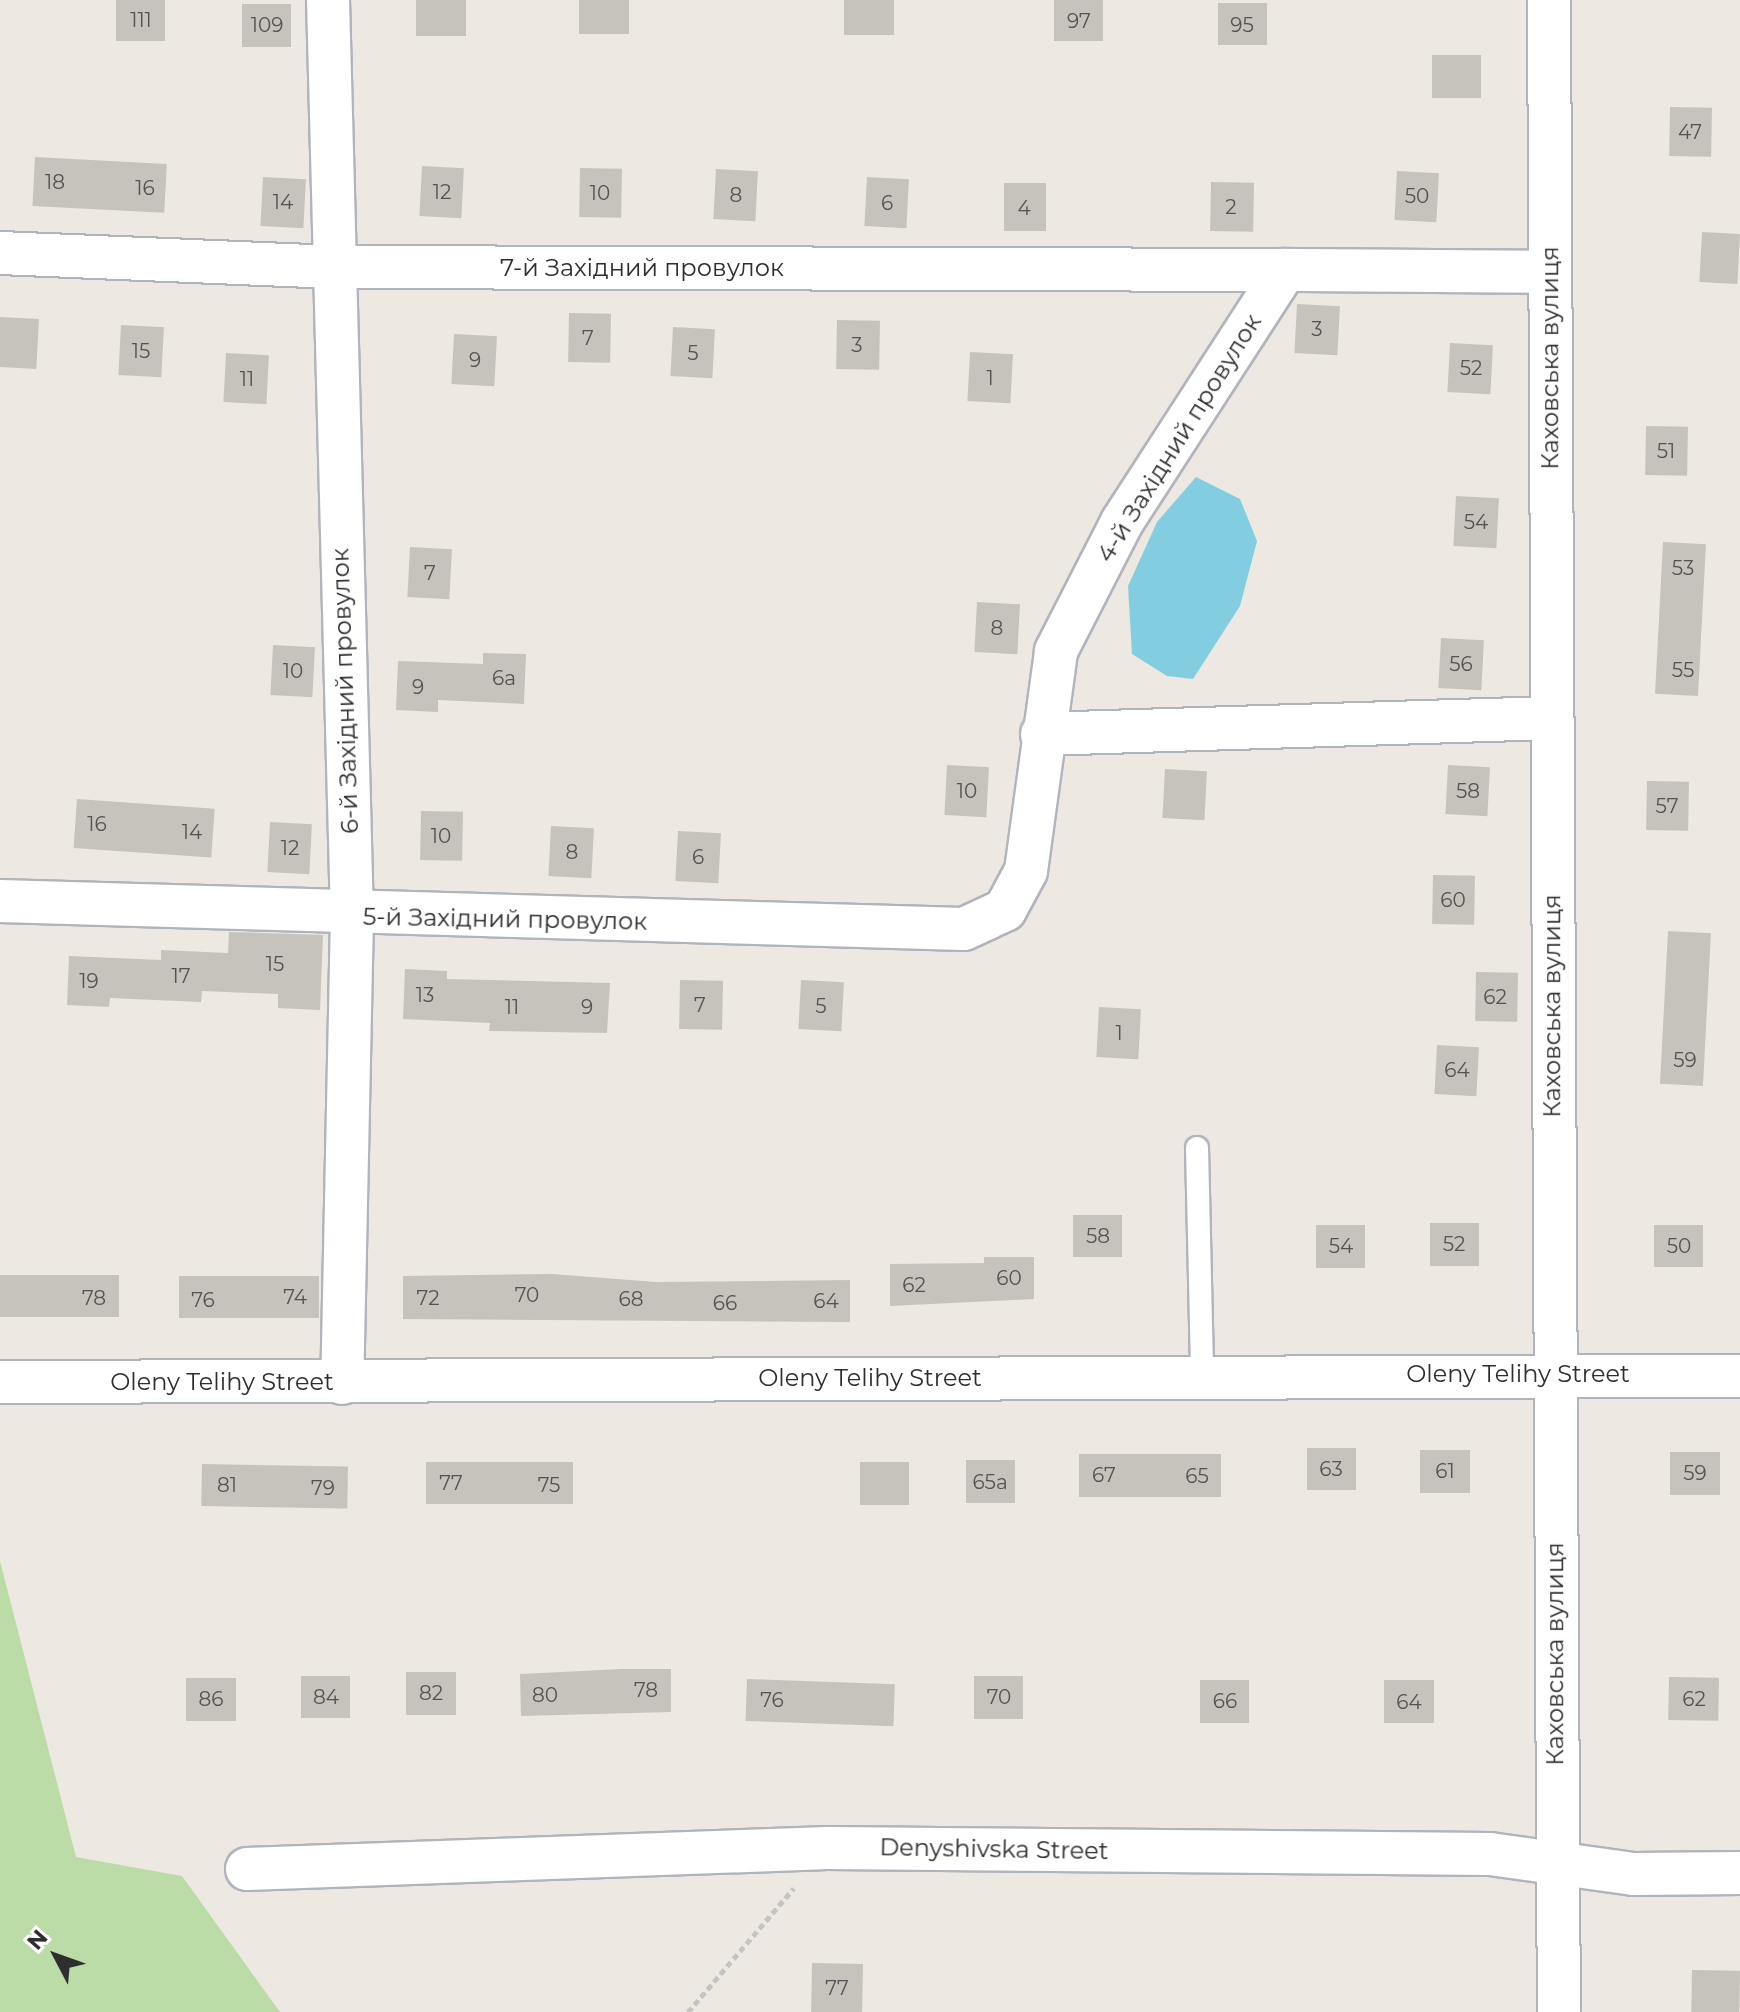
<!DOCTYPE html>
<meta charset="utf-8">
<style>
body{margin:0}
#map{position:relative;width:1740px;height:2012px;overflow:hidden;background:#ede8e2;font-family:Montserrat,sans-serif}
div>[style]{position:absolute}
.green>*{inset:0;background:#bbdca6}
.water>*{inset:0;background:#83cde1}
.building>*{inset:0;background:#c6c3bd;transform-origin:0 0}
.path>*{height:5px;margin-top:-2.5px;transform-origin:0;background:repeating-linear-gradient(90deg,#c4c4c4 0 6px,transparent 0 10px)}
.roads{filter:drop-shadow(2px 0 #b2b4bc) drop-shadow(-2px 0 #b2b4bc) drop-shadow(0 2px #b2b4bc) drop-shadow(0 -2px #b2b4bc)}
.lane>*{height:22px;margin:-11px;padding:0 11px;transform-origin:11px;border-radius:11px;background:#fff}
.street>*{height:42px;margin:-21px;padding:0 21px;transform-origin:21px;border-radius:21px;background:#fff}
span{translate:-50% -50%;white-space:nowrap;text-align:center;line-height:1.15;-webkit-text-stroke:6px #fff;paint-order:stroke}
.number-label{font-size:20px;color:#545352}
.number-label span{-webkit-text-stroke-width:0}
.street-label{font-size:24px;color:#2e2e2e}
.north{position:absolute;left:16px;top:1916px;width:80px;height:80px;-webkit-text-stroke:6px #fff;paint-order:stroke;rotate:311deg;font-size:22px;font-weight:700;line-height:32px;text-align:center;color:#2e2e2e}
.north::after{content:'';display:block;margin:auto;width:28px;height:36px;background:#2e2e2e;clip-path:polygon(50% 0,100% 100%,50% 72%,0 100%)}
</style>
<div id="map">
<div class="green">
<div style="clip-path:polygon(0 1561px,76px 1857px,182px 1876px,280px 2012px,0 2012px)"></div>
</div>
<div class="water">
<div style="clip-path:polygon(1196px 477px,1240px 499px,1257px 541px,1240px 606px,1193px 679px,1167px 676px,1132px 654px,1128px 586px,1157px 522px)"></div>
</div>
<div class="building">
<div style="left:116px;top:0;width:49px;height:41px"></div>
<div style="left:416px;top:0;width:50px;height:36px"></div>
<div style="left:579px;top:0;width:50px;height:34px"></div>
<div style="left:844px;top:0;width:50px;height:35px"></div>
<div style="left:1054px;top:0;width:49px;height:41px"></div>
<div style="left:1267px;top:3px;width:42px;height:49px;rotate:90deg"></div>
<div style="left:242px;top:4px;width:49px;height:43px"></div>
<div style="left:1432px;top:55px;width:49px;height:43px"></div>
<div style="left:1670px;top:107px;width:42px;height:49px;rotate:1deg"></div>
<div style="left:35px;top:157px;width:132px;height:49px;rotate:3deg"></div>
<div style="left:422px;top:166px;width:42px;height:50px;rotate:3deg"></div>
<div style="left:580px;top:168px;width:42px;height:49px;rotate:1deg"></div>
<div style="left:716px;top:169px;width:42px;height:50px;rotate:3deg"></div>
<div style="left:1397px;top:171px;width:42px;height:49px;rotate:3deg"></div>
<div style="left:263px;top:177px;width:43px;height:49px;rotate:3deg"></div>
<div style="left:867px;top:177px;width:42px;height:49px;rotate:3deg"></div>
<div style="left:1211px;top:182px;width:43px;height:49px;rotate:1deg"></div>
<div style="left:1004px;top:183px;width:42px;height:48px"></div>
<div style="left:1702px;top:232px;width:38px;height:50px;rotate:3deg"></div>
<div style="left:1297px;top:304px;width:43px;height:49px;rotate:3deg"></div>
<div style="left:569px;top:313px;width:42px;height:49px;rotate:1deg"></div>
<div style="left:0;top:317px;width:39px;height:50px;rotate:3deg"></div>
<div style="left:837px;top:320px;width:43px;height:49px;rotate:1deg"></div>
<div style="left:121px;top:325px;width:43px;height:50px;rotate:3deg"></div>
<div style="left:673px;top:327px;width:42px;height:49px;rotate:3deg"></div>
<div style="left:454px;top:334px;width:43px;height:50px;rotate:3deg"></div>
<div style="left:1450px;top:343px;width:43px;height:49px;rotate:3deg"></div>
<div style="left:970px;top:352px;width:43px;height:49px;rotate:3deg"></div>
<div style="left:226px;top:353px;width:43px;height:49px;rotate:3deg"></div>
<div style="left:1646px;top:426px;width:42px;height:49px;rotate:1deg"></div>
<div style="left:1456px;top:496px;width:43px;height:50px;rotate:3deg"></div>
<div style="left:1663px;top:542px;width:43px;height:152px;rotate:3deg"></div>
<div style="left:410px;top:547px;width:42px;height:50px;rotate:3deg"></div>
<div style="left:977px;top:602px;width:43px;height:50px;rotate:3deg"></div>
<div style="left:1441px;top:638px;width:43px;height:50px;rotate:3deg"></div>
<div style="left:273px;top:645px;width:42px;height:50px;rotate:3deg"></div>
<div style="clip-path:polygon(483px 653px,526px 654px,524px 704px,438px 700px,438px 712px,396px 710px,398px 661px,483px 664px)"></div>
<div style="left:947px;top:765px;width:42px;height:50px;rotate:3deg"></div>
<div style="left:1448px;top:765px;width:42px;height:49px;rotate:3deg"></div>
<div style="left:1165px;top:769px;width:42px;height:49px;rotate:3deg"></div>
<div style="left:1647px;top:781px;width:42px;height:49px;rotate:1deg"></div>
<div style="left:77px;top:799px;width:138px;height:49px;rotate:4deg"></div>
<div style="left:421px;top:811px;width:42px;height:49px;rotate:1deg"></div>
<div style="left:270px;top:822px;width:42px;height:50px;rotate:3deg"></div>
<div style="left:551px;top:826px;width:43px;height:50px;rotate:3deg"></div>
<div style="left:678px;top:831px;width:43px;height:50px;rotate:3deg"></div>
<div style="left:1433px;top:875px;width:42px;height:49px;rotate:1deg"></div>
<div style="left:1668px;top:931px;width:43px;height:153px;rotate:3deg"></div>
<div style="clip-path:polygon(229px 932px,323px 935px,320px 1010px,278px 1008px,278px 994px,202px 991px,201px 1002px,110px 998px,109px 1007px,67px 1005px,69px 956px,161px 960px,161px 950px,228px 953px)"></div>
<div style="clip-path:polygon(405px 969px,447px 971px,447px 979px,610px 983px,607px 1033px,489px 1031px,490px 1023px,403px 1019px)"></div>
<div style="left:1476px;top:972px;width:42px;height:49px;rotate:1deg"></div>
<div style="left:680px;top:980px;width:43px;height:49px;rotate:1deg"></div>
<div style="left:801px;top:980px;width:43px;height:49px;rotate:3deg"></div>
<div style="left:1099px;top:1007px;width:42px;height:50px;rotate:3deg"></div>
<div style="left:1437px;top:1045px;width:42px;height:49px;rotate:3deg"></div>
<div style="left:1073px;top:1215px;width:49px;height:42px"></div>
<div style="left:1430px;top:1223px;width:49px;height:43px"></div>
<div style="left:1316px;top:1225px;width:49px;height:43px"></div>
<div style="left:1654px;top:1225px;width:49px;height:42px"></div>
<div style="clip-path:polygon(984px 1257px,1034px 1257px,1034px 1299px,890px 1306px,890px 1264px,984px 1263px)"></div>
<div style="clip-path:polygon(552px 1274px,656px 1282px,850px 1280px,850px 1322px,403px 1319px,403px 1276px)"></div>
<div style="left:0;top:1275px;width:119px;height:42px"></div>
<div style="left:319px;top:1276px;width:42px;height:140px;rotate:90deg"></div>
<div style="left:1307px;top:1448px;width:49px;height:42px"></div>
<div style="left:1420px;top:1450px;width:50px;height:43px"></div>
<div style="left:1670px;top:1452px;width:50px;height:43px"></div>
<div style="left:1079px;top:1454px;width:142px;height:43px"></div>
<div style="left:1015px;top:1460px;width:43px;height:49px;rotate:90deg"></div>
<div style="left:426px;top:1462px;width:147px;height:42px"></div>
<div style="left:909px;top:1462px;width:43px;height:49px;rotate:90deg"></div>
<div style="left:202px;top:1464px;width:146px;height:42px;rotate:1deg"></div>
<div style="clip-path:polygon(622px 1669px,671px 1669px,671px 1712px,521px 1716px,520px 1674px)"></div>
<div style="left:406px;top:1672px;width:50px;height:43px"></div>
<div style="left:301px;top:1676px;width:49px;height:42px"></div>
<div style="left:974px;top:1676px;width:49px;height:43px"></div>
<div style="left:1669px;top:1677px;width:50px;height:43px;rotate:1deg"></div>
<div style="left:186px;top:1678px;width:50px;height:43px"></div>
<div style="left:747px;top:1679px;width:148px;height:42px;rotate:2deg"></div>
<div style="left:1200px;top:1680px;width:49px;height:43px"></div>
<div style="left:1384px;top:1680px;width:50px;height:43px"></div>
<div style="left:812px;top:1963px;width:51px;height:49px;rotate:1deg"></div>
<div style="left:1692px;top:1970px;width:48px;height:42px;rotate:1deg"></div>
</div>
<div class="path">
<div style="left:688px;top:2012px;width:163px;rotate:-49.5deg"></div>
</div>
<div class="roads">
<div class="lane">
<div style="left:1197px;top:1148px;width:228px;rotate:88.7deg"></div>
</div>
<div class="street">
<div style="left:328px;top:0;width:916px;rotate:88.5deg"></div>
<div style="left:352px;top:916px;width:467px;rotate:91.2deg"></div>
<div style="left:1549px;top:0;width:2012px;rotate:89.72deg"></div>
<div style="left:0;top:253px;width:332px;rotate:2.4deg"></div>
<div style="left:332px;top:267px;width:953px;rotate:0.18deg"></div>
<div style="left:1042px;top:734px;width:509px;rotate:-1.8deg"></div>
<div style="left:0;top:901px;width:964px;rotate:1.66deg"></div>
<div style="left:964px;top:929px;width:45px;rotate:-24.9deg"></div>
<div style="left:1005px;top:910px;width:44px;rotate:-61.7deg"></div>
<div style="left:1026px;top:871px;width:222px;rotate:-82.2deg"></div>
<div style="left:1056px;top:651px;width:145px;rotate:-62.9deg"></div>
<div style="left:1122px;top:522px;width:300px;rotate:-57.1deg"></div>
<div style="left:1285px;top:270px;width:265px;rotate:0.4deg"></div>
<div style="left:0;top:1382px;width:1740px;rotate:-0.2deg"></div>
<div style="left:247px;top:1869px;width:581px;rotate:-2.07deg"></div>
<div style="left:828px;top:1848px;width:662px;rotate:0.52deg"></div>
<div style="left:1490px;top:1854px;width:145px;rotate:7.9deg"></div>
<div style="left:1634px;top:1874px;width:106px;rotate:-0.5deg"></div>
</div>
</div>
<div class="number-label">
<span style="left:141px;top:20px">111</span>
<span style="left:1079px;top:21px">97</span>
<span style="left:267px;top:25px">109</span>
<span style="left:1242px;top:25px">95</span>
<span style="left:1690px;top:132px">47</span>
<span style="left:55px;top:182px">18</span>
<span style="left:145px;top:188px">16</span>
<span style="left:442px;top:192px">12</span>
<span style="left:600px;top:193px">10</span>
<span style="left:736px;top:195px">8</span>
<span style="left:1417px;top:196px">50</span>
<span style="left:283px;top:202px">14</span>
<span style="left:887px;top:203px">6</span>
<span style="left:1231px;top:207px">2</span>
<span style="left:1024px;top:208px">4</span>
<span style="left:1317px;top:329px">3</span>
<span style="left:588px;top:338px">7</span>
<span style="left:857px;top:345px">3</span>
<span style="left:141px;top:351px">15</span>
<span style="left:693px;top:353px">5</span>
<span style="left:475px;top:360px">9</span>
<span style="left:1471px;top:368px">52</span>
<span style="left:990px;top:378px">1</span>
<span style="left:247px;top:379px">11</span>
<span style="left:1666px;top:451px">51</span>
<span style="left:1476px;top:522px">54</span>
<span style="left:1683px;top:568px">53</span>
<span style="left:430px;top:573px">7</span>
<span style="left:997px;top:628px">8</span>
<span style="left:1461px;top:664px">56</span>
<span style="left:1683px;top:670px">55</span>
<span style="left:293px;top:671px">10</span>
<span style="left:504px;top:678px">6а</span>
<span style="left:418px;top:687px">9</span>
<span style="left:967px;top:791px">10</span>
<span style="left:1468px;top:791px">58</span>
<span style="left:1667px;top:806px">57</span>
<span style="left:97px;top:824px">16</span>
<span style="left:192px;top:832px">14</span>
<span style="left:441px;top:836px">10</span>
<span style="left:290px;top:848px">12</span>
<span style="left:572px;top:852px">8</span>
<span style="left:698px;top:857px">6</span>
<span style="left:1453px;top:900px">60</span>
<span style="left:275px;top:964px">15</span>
<span style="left:181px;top:976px">17</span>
<span style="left:89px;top:981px">19</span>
<span style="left:425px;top:995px">13</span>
<span style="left:1495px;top:997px">62</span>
<span style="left:700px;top:1005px">7</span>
<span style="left:821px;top:1006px">5</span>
<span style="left:512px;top:1007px">11</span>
<span style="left:587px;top:1007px">9</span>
<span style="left:1119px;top:1033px">1</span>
<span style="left:1685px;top:1060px">59</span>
<span style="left:1457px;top:1070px">64</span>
<span style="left:1098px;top:1236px">58</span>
<span style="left:1454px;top:1244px">52</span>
<span style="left:1341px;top:1246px">54</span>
<span style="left:1679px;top:1246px">50</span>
<span style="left:1009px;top:1278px">60</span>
<span style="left:914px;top:1285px">62</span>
<span style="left:527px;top:1295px">70</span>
<span style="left:295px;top:1297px">74</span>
<span style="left:94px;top:1298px">78</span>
<span style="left:428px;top:1298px">72</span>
<span style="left:631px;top:1299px">68</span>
<span style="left:203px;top:1300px">76</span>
<span style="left:826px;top:1301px">64</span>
<span style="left:725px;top:1303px">66</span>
<span style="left:1331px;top:1469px">63</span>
<span style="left:1445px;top:1471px">61</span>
<span style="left:1695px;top:1473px">59</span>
<span style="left:1104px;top:1475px">67</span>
<span style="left:1197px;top:1476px">65</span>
<span style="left:990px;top:1482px">65а</span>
<span style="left:451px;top:1483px">77</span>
<span style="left:227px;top:1485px">81</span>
<span style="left:549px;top:1485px">75</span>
<span style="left:323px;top:1488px">79</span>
<span style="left:646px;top:1690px">78</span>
<span style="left:431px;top:1693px">82</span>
<span style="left:545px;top:1695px">80</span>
<span style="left:326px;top:1697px">84</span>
<span style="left:999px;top:1697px">70</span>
<span style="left:211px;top:1699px">86</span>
<span style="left:1694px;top:1699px">62</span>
<span style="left:772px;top:1700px">76</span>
<span style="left:1225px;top:1701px">66</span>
<span style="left:1409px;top:1702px">64</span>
<span style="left:837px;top:1988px">77</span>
</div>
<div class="street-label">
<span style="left:642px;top:268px">7-й Західний провулок</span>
<span style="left:1550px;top:358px;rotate:-90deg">Каховська вулиця</span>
<span style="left:1179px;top:438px;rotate:-58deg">4-й Західний провулок</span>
<span style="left:345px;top:691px;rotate:-92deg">6-й Західний провулок</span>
<span style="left:505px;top:919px;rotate:1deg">5-й Західний провулок</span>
<span style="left:1552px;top:1006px;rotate:-90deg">Каховська вулиця</span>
<span style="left:1518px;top:1374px">Oleny Telihy Street</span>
<span style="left:870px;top:1378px">Oleny Telihy Street</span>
<span style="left:222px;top:1382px">Oleny Telihy Street</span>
<span style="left:1555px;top:1654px;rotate:-90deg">Каховська вулиця</span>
<span style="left:994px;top:1849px;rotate:1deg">Denyshivska Street</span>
</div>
<div class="north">N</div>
</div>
